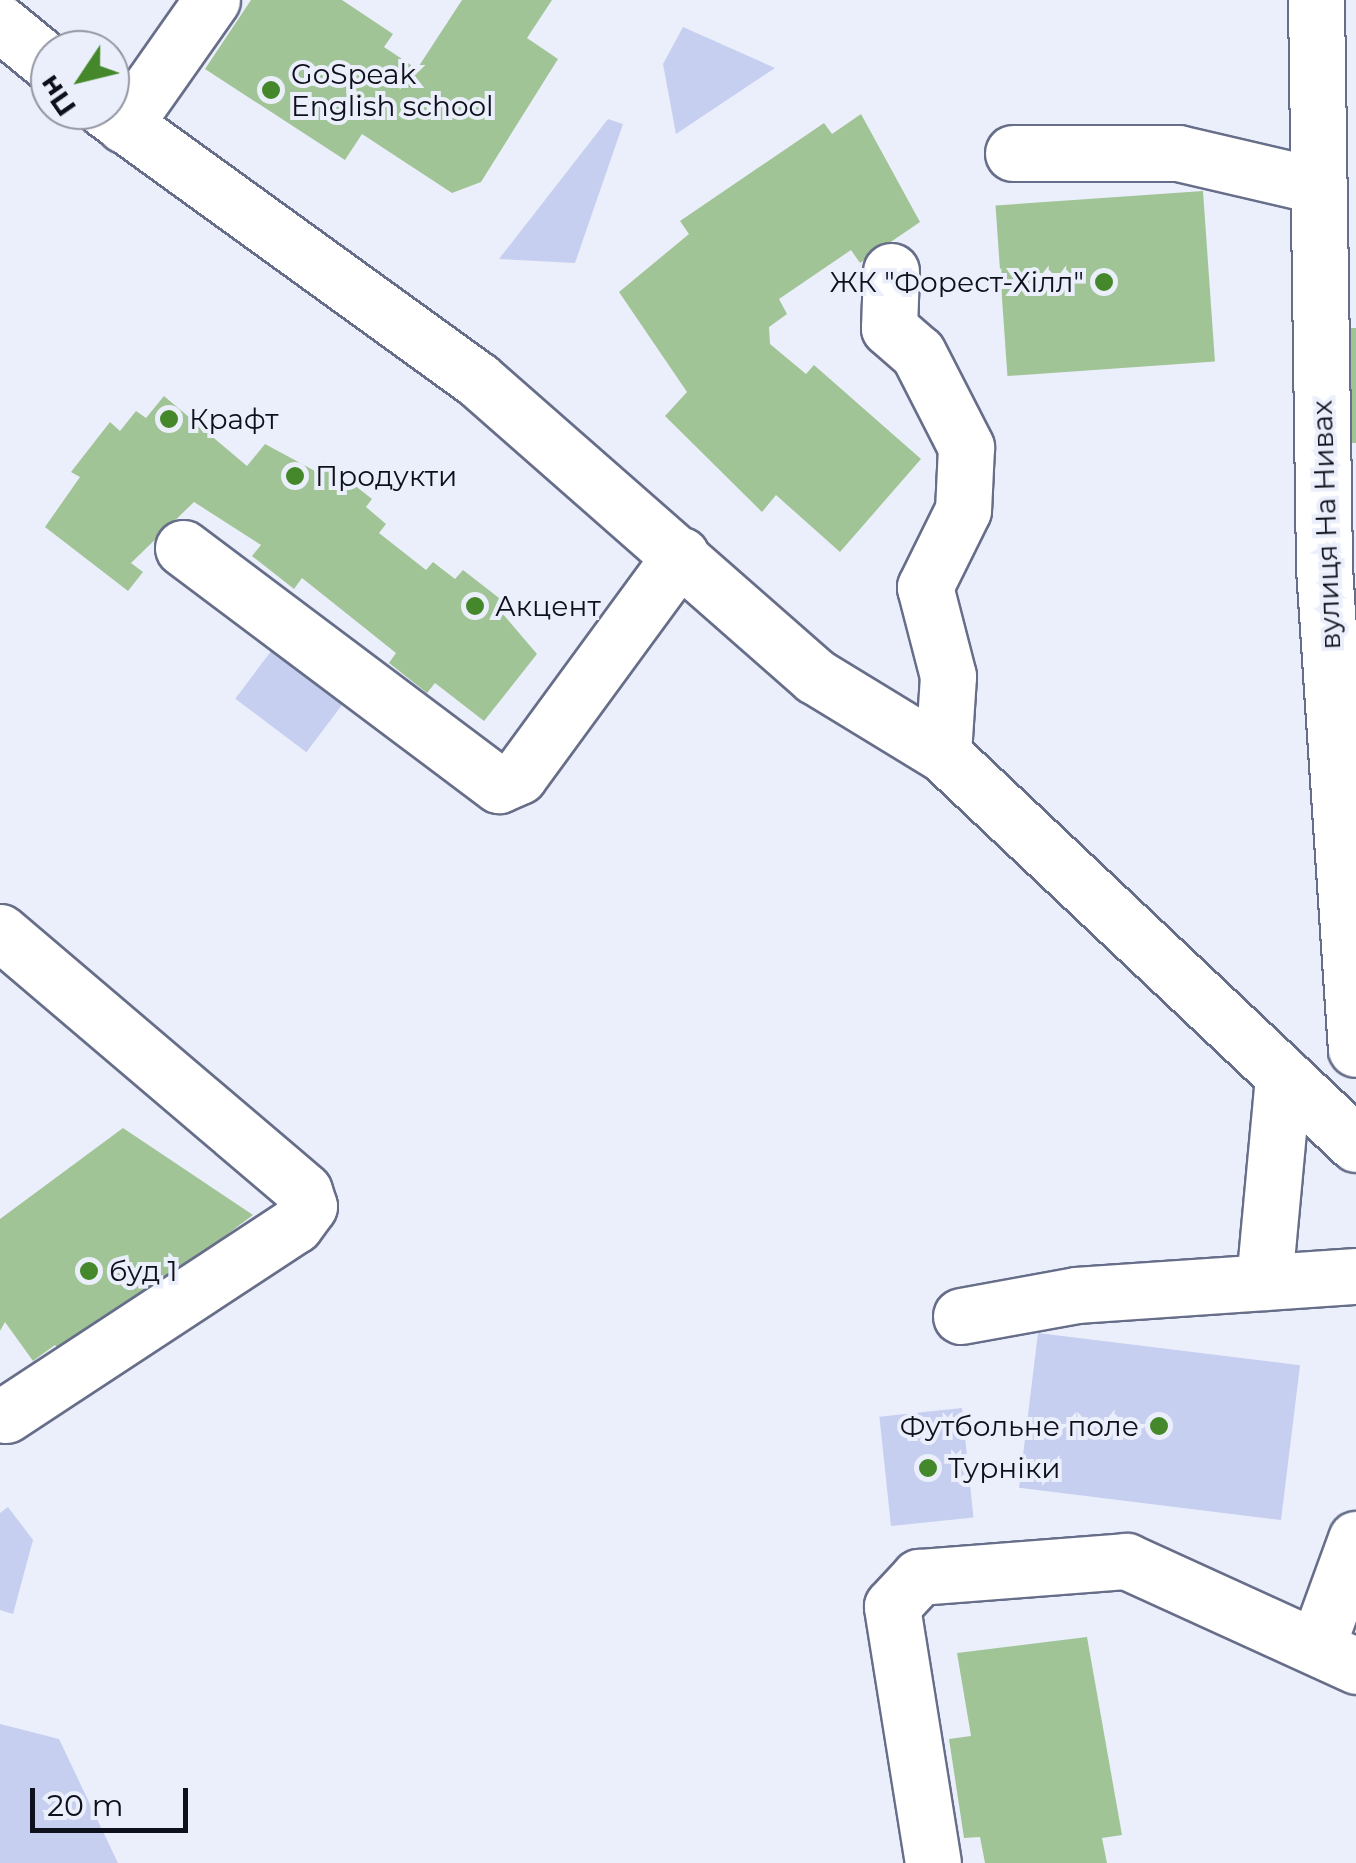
<!DOCTYPE html>
<meta charset="utf-8">
<style>
body{margin:0}
#map{position:relative;width:1356px;height:1863px;overflow:hidden;background:#ebeffb;font-family:Montserrat,sans-serif}
div>[style]{position:absolute}
.green>*{inset:0;background:#c7cff0;transform-origin:0 0}
.building>*{inset:0;background:#a1c496;transform-origin:0 0}
.roads{filter:drop-shadow(2px 0 #676e89) drop-shadow(-2px 0 #676e89) drop-shadow(0 2px #676e89) drop-shadow(0 -2px #676e89)}
.minor>*{height:55px;margin:-27.5px;padding:0 27.5px;transform-origin:27.5px;border-radius:27.5px;background:#fff}
.dots>*{width:28px;height:28px;translate:-50% -50%;box-sizing:border-box;border:5px solid #ebeffb;border-radius:50%}
span{translate:-50% -50%;white-space:nowrap;text-align:center;line-height:1.15;-webkit-text-stroke:8px #ebeffb;paint-order:stroke}
.poi-label{font-size:28px;color:#0e101b}
.left{translate:0 -50%;text-align:left}
.right{translate:-100% -50%;text-align:right}
.street-label{font-size:28px;color:#0e101b}
.north{position:absolute;left:30px;top:30px;width:100px;height:100px;box-sizing:border-box;background:#ebeffb;border:2px solid #9396a1;border-radius:50%;rotate:235deg;font-size:28px;font-weight:700;line-height:40px;text-align:center;color:#0e101b}
.north::after{content:'';display:block;margin:auto;width:35px;height:45px;background:#45882b;clip-path:polygon(50% 0,100% 100%,50% 72%,0 100%)}
.scale{position:absolute;left:30px;top:1788px;width:158px;height:45px;box-sizing:border-box;border:5px solid #0e101b;border-top:0;padding-left:12px;font-size:30px;line-height:35px;white-space:nowrap;color:#0e101b;-webkit-text-stroke:8px #ebeffb;paint-order:stroke}
</style>
<div id="map">
<div class="green">
<div style="clip-path:polygon(683px 27px,775px 68px,676px 134px,663px 64px)"></div>
<div style="clip-path:polygon(608px 119px,623px 124px,575px 263px,499px 259px)"></div>
<div style="left:278px;top:642px;width:89px;height:71px;rotate:37deg"></div>
<div style="left:1038px;top:1333px;width:264px;height:156px;rotate:7deg"></div>
<div style="left:962px;top:1408px;width:110px;height:83px;rotate:84deg"></div>
<div style="clip-path:polygon(8px 1507px,33px 1540px,13px 1614px,0 1610px,0 1513px)"></div>
<div style="clip-path:polygon(0 1724px,59px 1739px,118px 1863px,0 1863px)"></div>
</div>
<div class="building">
<div style="clip-path:polygon(251px 0,342px 0,393px 34px,384px 47px,417px 69px,462px 0,552px 0,527px 38px,558px 59px,481px 182px,452px 193px,362px 134px,345px 160px,205px 69px)"></div>
<div style="clip-path:polygon(861px 114px,920px 222px,860px 263px,851px 250px,779px 299px,787px 314px,769px 327px,770px 344px,806px 374px,814px 365px,921px 459px,840px 552px,776px 495px,762px 512px,665px 416px,687px 392px,619px 292px,689px 234px,680px 221px,824px 123px,832px 134px)"></div>
<div style="left:1203px;top:191px;width:171px;height:208px;rotate:86deg"></div>
<div style="clip-path:polygon(1348px 328px,1356px 328px,1356px 443px,1350px 443px)"></div>
<div style="clip-path:polygon(164px 396px,247px 466px,265px 444px,315px 471px,324px 461px,372px 499px,366px 507px,386px 524px,379px 533px,426px 570px,433px 562px,455px 579px,463px 570px,508px 605px,502px 613px,537px 654px,484px 721px,435px 683px,427px 693px,389px 663px,396px 653px,302px 578px,294px 589px,252px 556px,261px 545px,194px 502px,131px 563px,143px 572px,128px 591px,45px 527px,80px 477px,71px 472px,110px 422px,120px 431px,136px 411px,146px 418px)"></div>
<div style="clip-path:polygon(123px 1128px,253px 1215px,64px 1356px,55px 1345px,33px 1361px,5px 1322px,0 1331px,0 1219px)"></div>
<div style="clip-path:polygon(1087px 1637px,1122px 1835px,1102px 1838px,1107px 1863px,985px 1863px,980px 1837px,964px 1838px,949px 1739px,971px 1736px,957px 1653px)"></div>
</div>
<div class="roads">
<div class="minor">
<div style="left:1316px;top:0;width:568px;rotate:89.19deg"></div>
<div style="left:1324px;top:568px;width:482px;rotate:86.2deg"></div>
<div style="left:0;top:23px;width:65px;rotate:39.4deg"></div>
<div style="left:105px;top:110px;width:460px;rotate:35.9deg"></div>
<div style="left:478px;top:380px;width:449px;rotate:41.3deg"></div>
<div style="left:815px;top:676px;width:150px;rotate:31.4deg"></div>
<div style="left:943px;top:754px;width:568px;rotate:43.36deg"></div>
<div style="left:124px;top:125px;width:153px;rotate:-54.9deg"></div>
<div style="left:1013px;top:153px;width:165px"></div>
<div style="left:1178px;top:153px;width:142px;rotate:13.1deg"></div>
<div style="left:891px;top:271px;width:57px;rotate:92deg"></div>
<div style="left:889px;top:328px;width:38px;rotate:41deg"></div>
<div style="left:918px;top:353px;width:106px;rotate:62.9deg"></div>
<div style="left:966px;top:447px;width:63px;rotate:92.7deg"></div>
<div style="left:963px;top:510px;width:86px;rotate:116.3deg"></div>
<div style="left:925px;top:587px;width:92px;rotate:75.5deg"></div>
<div style="left:948px;top:676px;width:78px;rotate:93.7deg"></div>
<div style="left:183px;top:548px;width:395px;rotate:36.9deg"></div>
<div style="left:499px;top:785px;width:22px;rotate:-24deg"></div>
<div style="left:519px;top:776px;width:274px;rotate:-53.8deg"></div>
<div style="left:0;top:932px;width:399px;rotate:40.4deg"></div>
<div style="left:304px;top:1191px;width:16px;rotate:72deg"></div>
<div style="left:309px;top:1206px;width:24px;rotate:126deg"></div>
<div style="left:295px;top:1225px;width:346px;rotate:146.7deg"></div>
<div style="left:1264px;top:1282px;width:207px;rotate:-84.7deg"></div>
<div style="left:961px;top:1316px;width:117px;rotate:-10.3deg"></div>
<div style="left:1076px;top:1295px;width:281px;rotate:-3.9deg"></div>
<div style="left:1317px;top:1646px;width:114px;rotate:-70deg"></div>
<div style="left:933px;top:1863px;width:260px;rotate:-99.1deg"></div>
<div style="left:892px;top:1606px;width:40px;rotate:-47deg"></div>
<div style="left:919px;top:1577px;width:208px;rotate:-4.4deg"></div>
<div style="left:1126px;top:1561px;width:253px;rotate:24.5deg"></div>
</div>
</div>
<div class="dots">
<div style="left:271px;top:90px;background:#45882b"></div>
<div style="left:1104px;top:282px;background:#45882b"></div>
<div style="left:169px;top:419px;background:#45882b"></div>
<div style="left:295px;top:476px;background:#45882b"></div>
<div style="left:475px;top:606px;background:#45882b"></div>
<div style="left:89px;top:1271px;background:#45882b"></div>
<div style="left:1159px;top:1426px;background:#45882b"></div>
<div style="left:928px;top:1468px;background:#45882b"></div>
</div>
<div class="poi-label">
<span class="left" style="left:291px;top:90px">GoSpeak<br>English school</span>
<span class="right" style="left:1084px;top:282px">ЖК "Форест-Хілл"</span>
<span class="left" style="left:189px;top:419px">Крафт</span>
<span class="left" style="left:315px;top:476px">Продукти</span>
<span class="left" style="left:495px;top:606px">Акцент</span>
<span class="left" style="left:109px;top:1271px">буд 1</span>
<span class="right" style="left:1139px;top:1426px">Футбольне поле</span>
<span class="left" style="left:948px;top:1468px">Турніки</span>
</div>
<div class="street-label">
<span style="left:1326px;top:525px;rotate:-92deg">вулиця На Нивах</span>
</div>
<div class="north">Пн</div>
<div class="scale">20 m</div>
</div>
